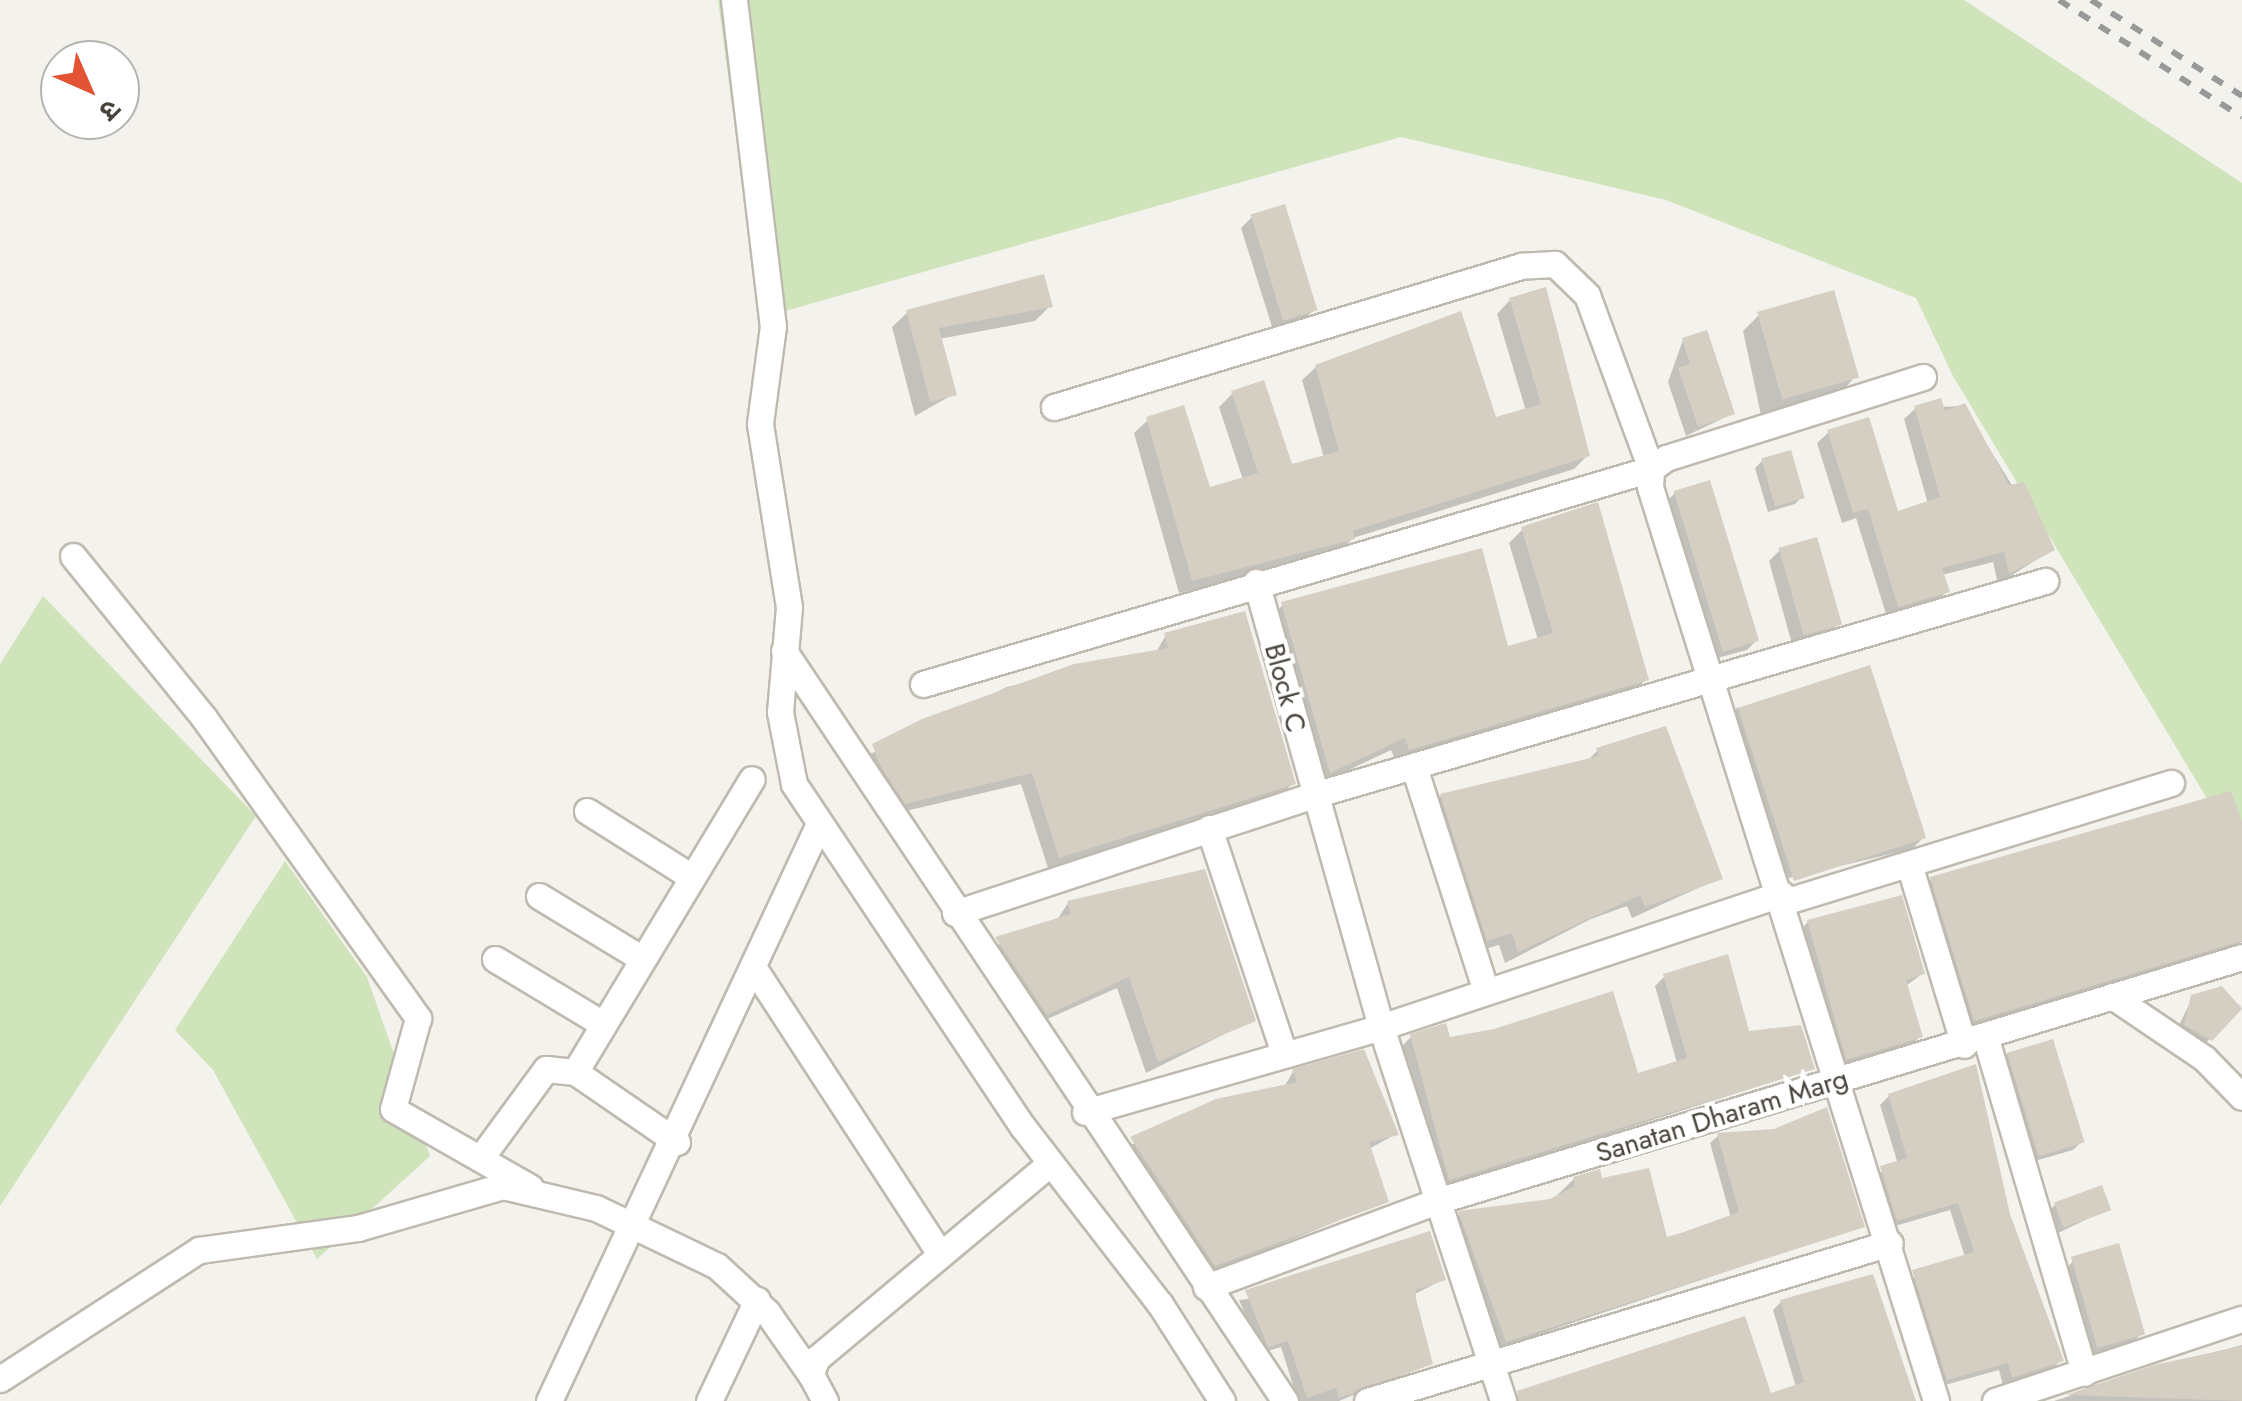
<!DOCTYPE html>
<meta charset="utf-8">
<style>
body{margin:0}
#map{position:relative;width:2242px;height:1401px;overflow:hidden;background:#f4f2ec;font-family:Jost,"Noto Sans Devanagari",sans-serif}
div>[style]{position:absolute}
.green>*{inset:0;background:#cfe4ba}
.shadow>*{inset:0;background:#0003}
.building>*{inset:0;background:#d5cec2;transform-origin:0 0}
.roads{filter:drop-shadow(2px 0 #bfbaaf) drop-shadow(-2px 0 #bfbaaf) drop-shadow(0 2px #bfbaaf) drop-shadow(0 -2px #bfbaaf)}
.minor>*{height:25px;margin:-12.5px;padding:0 12.5px;transform-origin:12.5px;border-radius:12.5px;background:#fff}
.rail>*{height:6px;margin-top:-3px;transform-origin:0;background:repeating-linear-gradient(90deg,#999 0 12px,transparent 0 24px)}
span{translate:-50% -50%;white-space:nowrap;text-align:center;line-height:1.15;-webkit-text-stroke:8px #fff;paint-order:stroke}
.street-label{font-size:28px;color:#48433a}
.north{position:absolute;left:40px;top:40px;width:100px;height:100px;box-sizing:border-box;background:#fff;border:2px solid #b6b4b0;border-radius:50%;rotate:135deg;font-size:28px;font-weight:700;line-height:40px;text-align:center;color:#48433a}
.north::after{content:'';display:block;margin:auto;width:35px;height:45px;background:#e35434;clip-path:polygon(50% 0,100% 100%,50% 72%,0 100%)}
</style>
<div id="map">
<div class="green">
<div style="clip-path:polygon(718px 0,1964px 0,2242px 183px,2242px 857px,1953px 376px,1916px 298px,1666px 200px,1401px 137px,760px 318px)"></div>
<div style="clip-path:polygon(43px 596px,256px 816px,0 1206px,0 664px)"></div>
<div style="clip-path:polygon(285px 861px,367px 977px,430px 1156px,317px 1259px,213px 1070px,175px 1030px)"></div>
</div>
<div class="shadow">
<div style="clip-path:polygon(1252px 217px,1315px 309px,1303px 320px,1273px 330px,1241px 228px)"></div>
<div style="clip-path:polygon(1510px 300px,1587px 456px,1574px 469px,1353px 538px,1339px 552px,1179px 593px,1134px 433px,1148px 420px,1208px 490px,1243px 480px,1219px 407px,1232px 394px,1290px 467px,1324px 458px,1302px 380px,1316px 367px,1495px 420px,1526px 411px,1497px 314px)"></div>
<div style="clip-path:polygon(1050px 306px,1035px 321px,939px 339px,954px 394px,915px 416px,892px 327px,908px 312px)"></div>
<div style="clip-path:polygon(1759px 315px,1856px 376px,1841px 392px,1761px 415px,1743px 331px)"></div>
<div style="clip-path:polygon(1683px 340px,1732px 414px,1686px 436px,1668px 382px)"></div>
<div style="clip-path:polygon(1963px 406px,2052px 550px,1998px 584px,1993px 562px,1942px 575px,1947px 591px,1936px 603px,1887px 617px,1856px 518px,1842px 523px,1817px 443px,1829px 432px,1896px 514px,1928px 504px,1904px 419px,1916px 408px)"></div>
<div style="clip-path:polygon(1762px 461px,1802px 497px,1795px 504px,1768px 512px,1755px 468px)"></div>
<div style="clip-path:polygon(1675px 493px,1757px 640px,1747px 650px,1717px 658px,1666px 502px)"></div>
<div style="clip-path:polygon(1523px 529px,1646px 679px,1633px 693px,1396px 762px,1391px 750px,1317px 785px,1269px 618px,1283px 605px,1507px 649px,1538px 640px,1509px 543px)"></div>
<div style="clip-path:polygon(1780px 550px,1839px 623px,1828px 634px,1792px 644px,1769px 561px)"></div>
<div style="clip-path:polygon(1166px 635px,1293px 783px,1281px 795px,1048px 868px,1021px 784px,893px 814px,862px 758px,1007px 687px,1155px 654px)"></div>
<div style="clip-path:polygon(1738px 707px,1923px 838px,1912px 849px,1784px 879px,1727px 718px)"></div>
<div style="clip-path:polygon(1598px 750px,1720px 878px,1632px 918px,1627px 906px,1591px 919px,1505px 963px,1499px 945px,1474px 952px,1428px 809px,1441px 796px,1587px 761px)"></div>
<div style="clip-path:polygon(2242px 829px,2242px 942px,1963px 1030px,1921px 890px,1931px 879px)"></div>
<div style="clip-path:polygon(1068px 903px,1253px 1020px,1146px 1073px,1117px 988px,1034px 1025px,984px 951px,1057px 920px)"></div>
<div style="clip-path:polygon(1808px 922px,1923px 973px,1906px 986px,1920px 1036px,1910px 1047px,1836px 1069px,1797px 933px)"></div>
<div style="clip-path:polygon(1664px 977px,1747px 1034px,1772px 1028px,1812px 1069px,1440px 1188px,1402px 1046px,1411px 1037px,1636px 1076px,1677px 1063px,1655px 986px)"></div>
<div style="clip-path:polygon(2222px 989px,2241px 1007px,2199px 1050px,2174px 1036px,2192px 998px)"></div>
<div style="clip-path:polygon(2008px 1053px,2082px 1141px,2073px 1150px,2028px 1163px,1998px 1062px)"></div>
<div style="clip-path:polygon(1293px 1072px,1396px 1134px,1369px 1149px,1386px 1201px,1203px 1276px,1121px 1150px,1217px 1101px,1284px 1087px)"></div>
<div style="clip-path:polygon(1889px 1096px,2007px 1214px,2061px 1360px,2052px 1369px,2003px 1385px,1999px 1370px,1938px 1387px,1905px 1281px,1965px 1257px,1950px 1210px,1888px 1228px,1872px 1177px,1898px 1164px,1880px 1105px)"></div>
<div style="clip-path:polygon(1718px 1136px,1862px 1226px,1498px 1348px,1452px 1221px,1460px 1214px,1551px 1201px,1574px 1179px,1601px 1181px,1665px 1240px,1731px 1218px,1710px 1143px)"></div>
<div style="clip-path:polygon(2055px 1205px,2108px 1209px,2056px 1234px,2048px 1212px)"></div>
<div style="clip-path:polygon(2073px 1261px,2142px 1333px,2135px 1340px,2088px 1356px,2066px 1269px)"></div>
<div style="clip-path:polygon(1444px 1279px,1413px 1295px,1431px 1363px,1339px 1401px,1298px 1401px,1281px 1347px,1261px 1353px,1239px 1300px)"></div>
<div style="clip-path:polygon(1781px 1302px,1913px 1401px,1514px 1401px,1522px 1392px,1769px 1396px,1796px 1387px,1773px 1310px)"></div>
<div style="clip-path:polygon(2242px 1345px,2242px 1401px,2054px 1401px,2155px 1368px)"></div>
</div>
<div class="building">
<div style="left:1285px;top:204px;width:111px;height:36px;rotate:73deg"></div>
<div style="clip-path:polygon(1044px 274px,1053px 307px,939px 328px,957px 395px,930px 402px,906px 310px)"></div>
<div style="clip-path:polygon(1546px 287px,1590px 456px,1353px 531px,1355px 539px,1192px 581px,1146px 417px,1184px 405px,1210px 487px,1258px 473px,1231px 391px,1264px 380px,1292px 464px,1339px 451px,1315px 365px,1461px 311px,1496px 417px,1541px 404px,1509px 298px)"></div>
<div style="left:1834px;top:290px;width:91px;height:80px;rotate:74deg"></div>
<div style="clip-path:polygon(1707px 330px,1735px 414px,1698px 427px,1678px 368px,1690px 364px,1682px 338px)"></div>
<div style="clip-path:polygon(1941px 398px,1945px 411px,1965px 403px,2009px 485px,2024px 482px,2055px 550px,2009px 574px,2004px 552px,1942px 568px,1950px 592px,1898px 607px,1868px 509px,1853px 513px,1827px 430px,1869px 417px,1898px 511px,1940px 497px,1914px 406px)"></div>
<div style="left:1791px;top:450px;width:50px;height:31px;rotate:74deg"></div>
<div style="left:1710px;top:480px;width:168px;height:38px;rotate:73deg"></div>
<div style="clip-path:polygon(1598px 502px,1649px 680px,1409px 750px,1405px 738px,1330px 773px,1281px 602px,1482px 548px,1508px 646px,1553px 633px,1521px 527px)"></div>
<div style="left:1817px;top:537px;width:91px;height:40px;rotate:74deg"></div>
<div style="clip-path:polygon(1245px 611px,1296px 784px,1059px 858px,1032px 773px,905px 804px,880px 765px,872px 744px,922px 719px,1074px 664px,1168px 648px,1164px 633px)"></div>
<div style="left:1870px;top:665px;width:182px;height:139px;rotate:72deg"></div>
<div style="clip-path:polygon(1666px 726px,1723px 879px,1645px 907px,1640px 895px,1518px 952px,1512px 933px,1487px 941px,1440px 794px,1599px 756px,1596px 748px)"></div>
<div style="clip-path:polygon(2231px 791px,2242px 821px,2242px 941px,1974px 1021px,1930px 877px)"></div>
<div style="clip-path:polygon(1205px 869px,1256px 1021px,1158px 1062px,1129px 977px,1047px 1015px,995px 937px,1071px 914px,1067px 901px)"></div>
<div style="clip-path:polygon(1902px 895px,1925px 974px,1906px 980px,1923px 1037px,1846px 1060px,1807px 920px)"></div>
<div style="clip-path:polygon(1728px 954px,1749px 1031px,1801px 1025px,1815px 1069px,1449px 1180px,1410px 1034px,1446px 1023px,1450px 1037px,1494px 1029px,1613px 991px,1638px 1073px,1687px 1058px,1663px 974px)"></div>
<div style="clip-path:polygon(2222px 986px,2242px 1009px,2212px 1041px,2184px 1025px,2191px 995px)"></div>
<div style="left:2053px;top:1039px;width:108px;height:48px;rotate:73deg"></div>
<div style="clip-path:polygon(1364px 1049px,1399px 1135px,1369px 1142px,1389px 1202px,1215px 1266px,1130px 1137px,1216px 1099px,1297px 1082px,1292px 1069px)"></div>
<div style="clip-path:polygon(1976px 1064px,2010px 1214px,2064px 1361px,2012px 1378px,2008px 1363px,1947px 1380px,1912px 1270px,1974px 1252px,1958px 1203px,1897px 1221px,1880px 1166px,1907px 1158px,1888px 1094px)"></div>
<div style="clip-path:polygon(1827px 1107px,1865px 1227px,1506px 1342px,1458px 1211px,1550px 1199px,1575px 1186px,1573px 1177px,1600px 1169px,1602px 1178px,1649px 1168px,1667px 1237px,1684px 1232px,1739px 1212px,1717px 1133px,1774px 1129px)"></div>
<div style="left:2102px;top:1185px;width:27px;height:51px;rotate:70deg"></div>
<div style="clip-path:polygon(1430px 1231px,1446px 1280px,1416px 1290px,1416px 1299px,1433px 1364px,1339px 1398px,1336px 1388px,1307px 1398px,1288px 1341px,1268px 1347px,1245px 1290px)"></div>
<div style="left:2119px;top:1243px;width:95px;height:50px;rotate:74deg"></div>
<div style="clip-path:polygon(1873px 1274px,1916px 1401px,1519px 1401px,1517px 1391px,1745px 1316px,1771px 1393px,1804px 1382px,1780px 1300px)"></div>
<div style="clip-path:polygon(2242px 1346px,2242px 1401px,2066px 1395px,2154px 1365px)"></div>
</div>
<div class="roads">
<div class="minor">
<div style="left:734px;top:0;width:328px;rotate:83.2deg"></div>
<div style="left:773px;top:326px;width:99px;rotate:97.6deg"></div>
<div style="left:760px;top:424px;width:185px;rotate:81deg"></div>
<div style="left:789px;top:607px;width:105px;rotate:94.9deg"></div>
<div style="left:780px;top:712px;width:73px;rotate:79deg"></div>
<div style="left:794px;top:784px;width:412px;rotate:56.3deg"></div>
<div style="left:1023px;top:1127px;width:224px;rotate:52.3deg"></div>
<div style="left:1160px;top:1304px;width:115px;rotate:57.4deg"></div>
<div style="left:1923px;top:377px;width:269px;rotate:162.5deg"></div>
<div style="left:1666px;top:458px;width:19px;rotate:144deg"></div>
<div style="left:1651px;top:469px;width:18px;rotate:93deg"></div>
<div style="left:1650px;top:487px;width:958px;rotate:72.62deg"></div>
<div style="left:73px;top:556px;width:208px;rotate:51deg"></div>
<div style="left:204px;top:718px;width:369px;rotate:54.5deg"></div>
<div style="left:418px;top:1018px;width:94px;rotate:105.4deg"></div>
<div style="left:393px;top:1109px;width:158px;rotate:29.7deg"></div>
<div style="left:1256px;top:582px;width:462px;rotate:74.3deg"></div>
<div style="left:1381px;top:1027px;width:393px;rotate:71.9deg"></div>
<div style="left:784px;top:651px;width:902px;rotate:56.26deg"></div>
<div style="left:923px;top:684px;width:759px;rotate:-16.45deg"></div>
<div style="left:1651px;top:469px;width:185px;rotate:-110.2deg"></div>
<div style="left:1587px;top:295px;width:45px;rotate:-135.9deg"></div>
<div style="left:1555px;top:264px;width:34px;rotate:177deg"></div>
<div style="left:1521px;top:266px;width:488px;rotate:163.2deg"></div>
<div style="left:1414px;top:767px;width:235px;rotate:72.2deg"></div>
<div style="left:587px;top:811px;width:124px;rotate:32.2deg"></div>
<div style="left:1209px;top:828px;width:238px;rotate:71.6deg"></div>
<div style="left:1909px;top:864px;width:189px;rotate:73.1deg"></div>
<div style="left:539px;top:896px;width:119px;rotate:31.3deg"></div>
<div style="left:1784px;top:902px;width:405px;rotate:-17.1deg"></div>
<div style="left:955px;top:913px;width:378px;rotate:-18.2deg"></div>
<div style="left:1314px;top:795px;width:762px;rotate:-16.32deg"></div>
<div style="left:495px;top:959px;width:124px;rotate:31.1deg"></div>
<div style="left:757px;top:973px;width:335px;rotate:56.9deg"></div>
<div style="left:2112px;top:996px;width:111px;rotate:34deg"></div>
<div style="left:2204px;top:1058px;width:54px;rotate:45.7deg"></div>
<div style="left:1986px;top:1039px;width:348px;rotate:73.6deg"></div>
<div style="left:1085px;top:1112px;width:308px;rotate:-16deg"></div>
<div style="left:1381px;top:1027px;width:422px;rotate:-18.4deg"></div>
<div style="left:677px;top:1142px;width:124px;rotate:-145.5deg"></div>
<div style="left:575px;top:1072px;width:342px;rotate:-58.9deg"></div>
<div style="left:482px;top:1156px;width:108px;rotate:-53.7deg"></div>
<div style="left:546px;top:1069px;width:29px;rotate:6deg"></div>
<div style="left:1206px;top:1287px;width:246px;rotate:-20.4deg"></div>
<div style="left:1437px;top:1201px;width:841px;rotate:-16.86deg"></div>
<div style="left:0;top:1379px;width:237px;rotate:-33deg"></div>
<div style="left:199px;top:1250px;width:161px;rotate:-7.9deg"></div>
<div style="left:358px;top:1228px;width:151px;rotate:-16.2deg"></div>
<div style="left:503px;top:1186px;width:96px;rotate:13.3deg"></div>
<div style="left:596px;top:1208px;width:134px;rotate:25.6deg"></div>
<div style="left:717px;top:1266px;width:68px;rotate:42.6deg"></div>
<div style="left:767px;top:1312px;width:77px;rotate:55.1deg"></div>
<div style="left:549px;top:1401px;width:635px;rotate:-64.93deg"></div>
<div style="left:709px;top:1401px;width:112px;rotate:-64.6deg"></div>
<div style="left:825px;top:1401px;width:30px;rotate:-118deg"></div>
<div style="left:811px;top:1375px;width:17px;rotate:-73deg"></div>
<div style="left:816px;top:1359px;width:305px;rotate:-39.9deg"></div>
<div style="left:1367px;top:1401px;width:546px;rotate:-16.81deg"></div>
<div style="left:1995px;top:1401px;width:260px;rotate:-18.4deg"></div>
</div>
</div>
<div class="rail">
<div style="left:2059px;top:0;width:217px;rotate:32.6deg"></div>
<div style="left:2091px;top:0;width:179px;rotate:32.4deg"></div>
</div>
<div class="street-label">
<span style="left:1285px;top:688px;rotate:75deg">Block C</span>
<span style="left:1722px;top:1116px;rotate:-17deg">Sanatan Dharam Marg</span>
</div>
<div class="north">उ</div>
</div>
